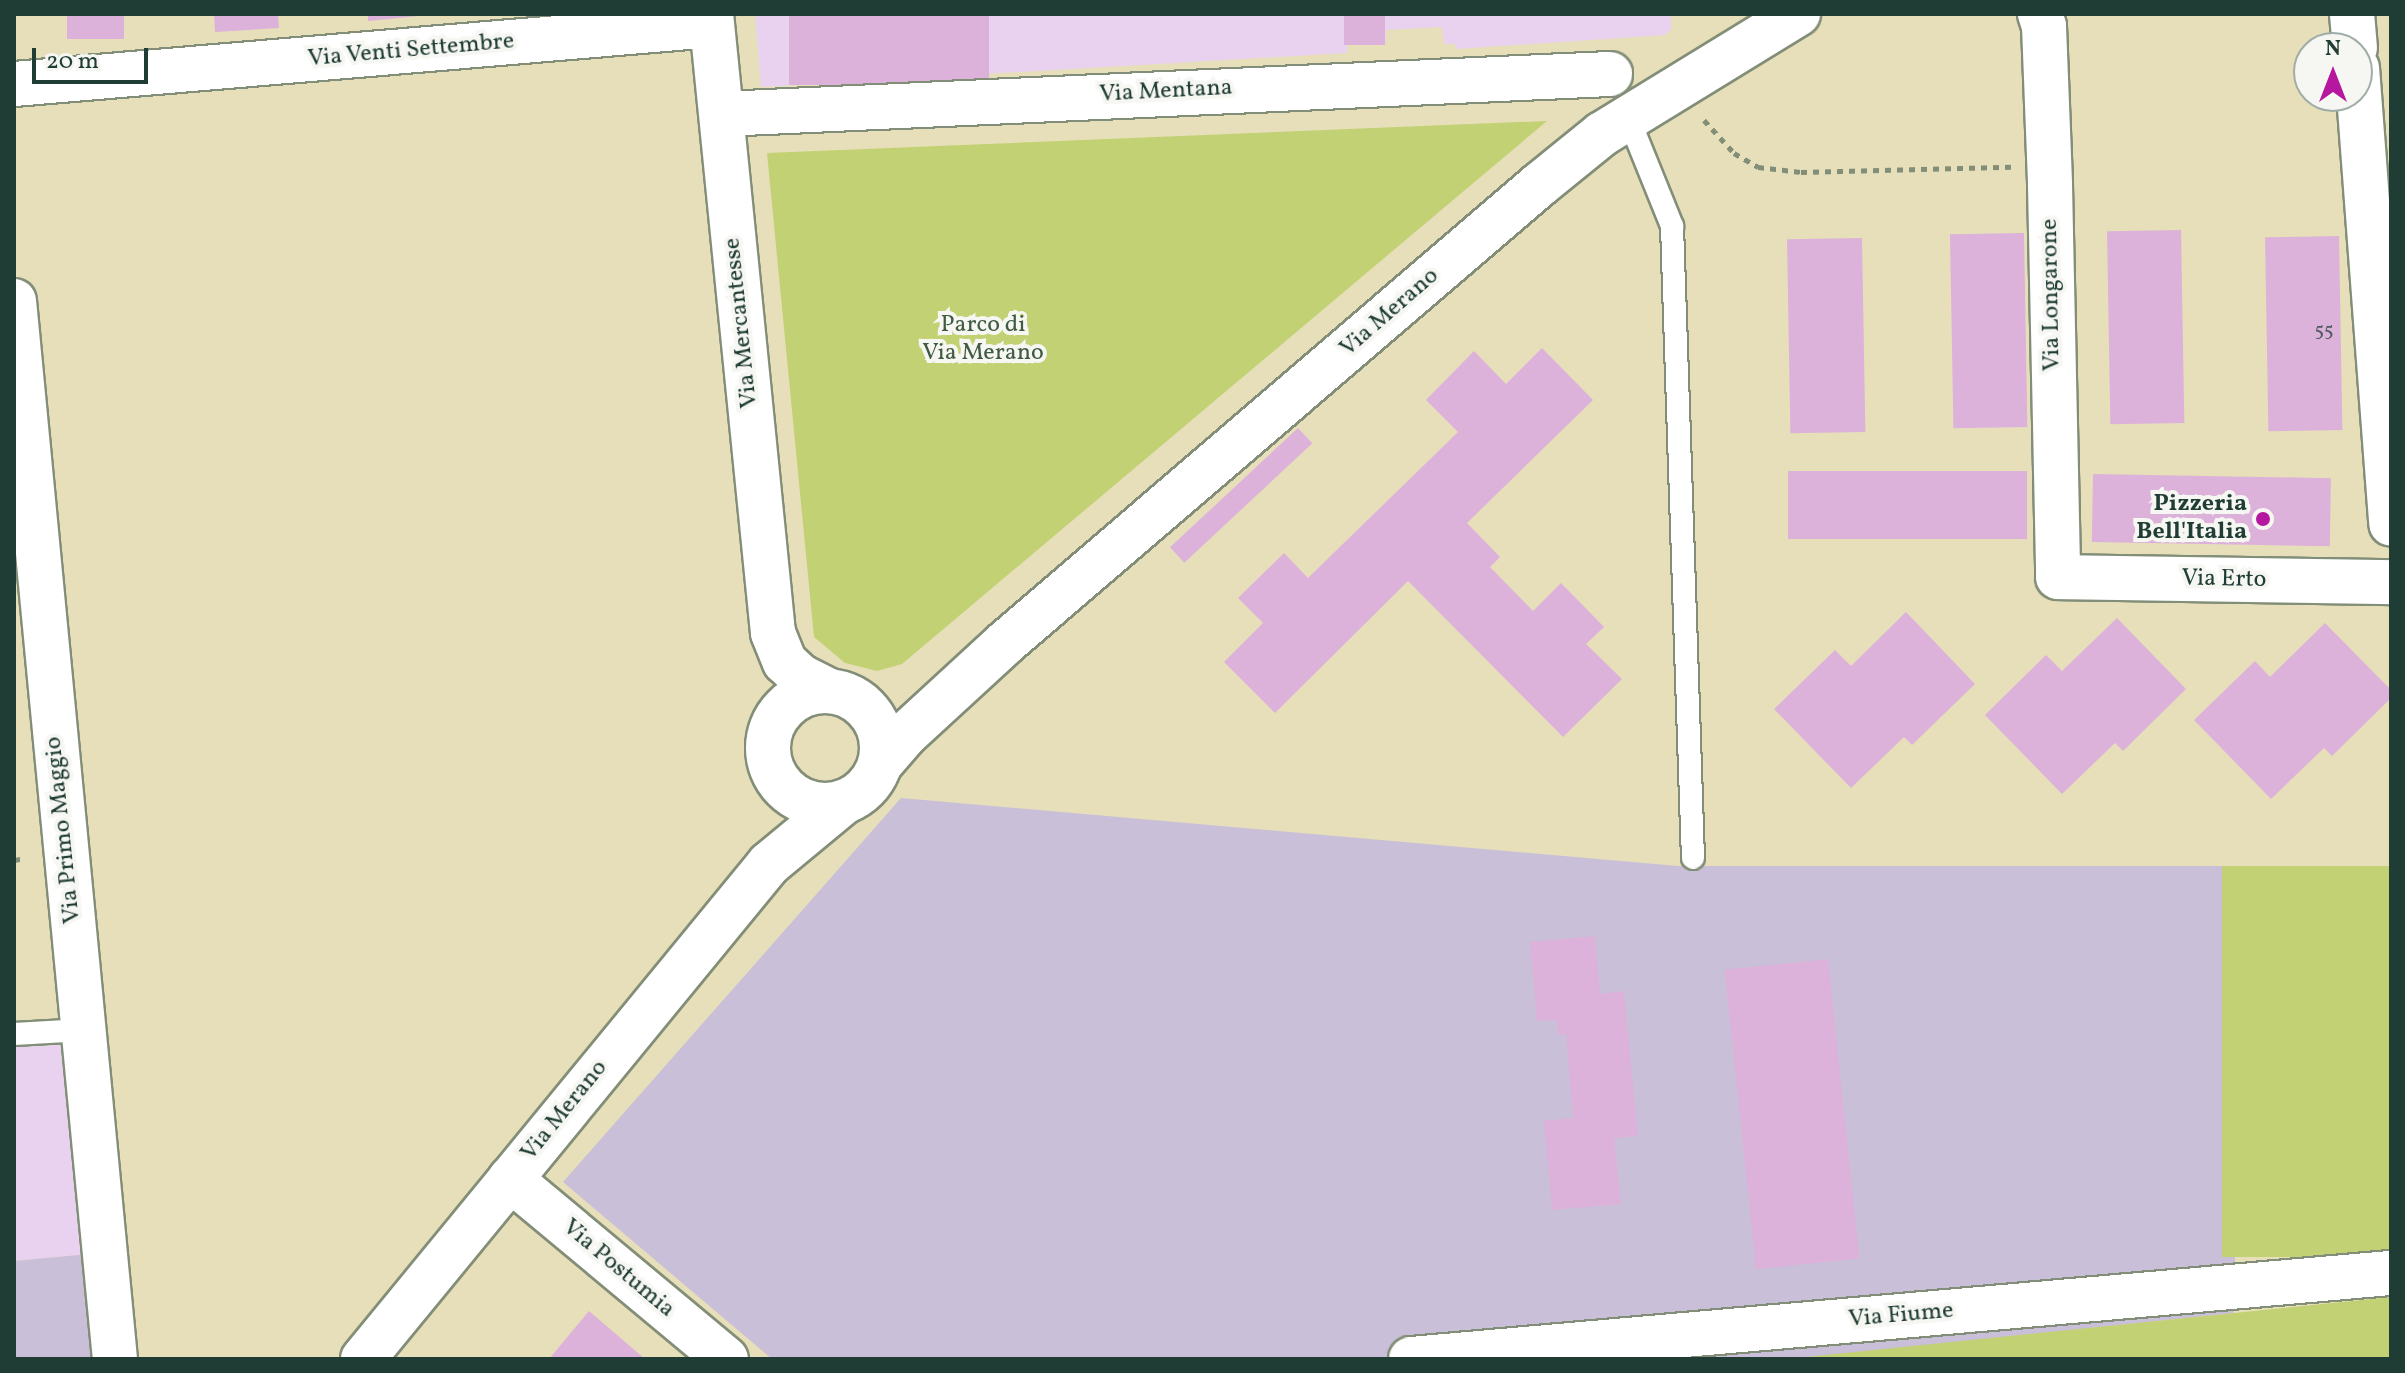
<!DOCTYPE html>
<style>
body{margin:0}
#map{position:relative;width:2405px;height:1373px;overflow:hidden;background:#e6dfba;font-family:Vollkorn,serif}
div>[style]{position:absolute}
.built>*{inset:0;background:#e8d2ef}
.industrial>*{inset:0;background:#c9bfd8}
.green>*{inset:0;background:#c2d173;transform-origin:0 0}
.building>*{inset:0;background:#dcb2da;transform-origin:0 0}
.path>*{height:5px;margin-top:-2.5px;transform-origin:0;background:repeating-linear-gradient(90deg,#828e77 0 6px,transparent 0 12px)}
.roads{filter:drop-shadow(2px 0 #828e77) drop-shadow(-2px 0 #828e77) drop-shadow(0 2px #828e77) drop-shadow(0 -2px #828e77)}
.service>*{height:22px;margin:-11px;padding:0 11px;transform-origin:11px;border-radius:11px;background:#fff}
.minor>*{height:44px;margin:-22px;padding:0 22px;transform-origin:22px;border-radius:22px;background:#fff}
.minor>.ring{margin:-22px;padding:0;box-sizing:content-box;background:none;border:44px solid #fff;border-radius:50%}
.dots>*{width:22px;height:22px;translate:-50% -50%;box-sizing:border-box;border:4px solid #f6f6f2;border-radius:50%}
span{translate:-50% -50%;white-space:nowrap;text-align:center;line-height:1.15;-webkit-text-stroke:8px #f6f6f2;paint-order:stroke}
.number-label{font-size:20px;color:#4e5a5e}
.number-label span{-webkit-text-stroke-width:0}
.street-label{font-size:24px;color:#1f3d34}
.park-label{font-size:24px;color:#405b41}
.poi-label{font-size:24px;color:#1f3d34;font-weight:700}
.right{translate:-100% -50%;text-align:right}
.frame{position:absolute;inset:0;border:16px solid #1f3d34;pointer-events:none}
.north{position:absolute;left:2293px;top:32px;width:80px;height:80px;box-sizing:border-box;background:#f6f6f2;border:2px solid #a0aca6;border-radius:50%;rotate:0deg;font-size:22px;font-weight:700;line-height:32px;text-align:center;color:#1f3d34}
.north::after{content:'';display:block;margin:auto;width:28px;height:36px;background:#b5179e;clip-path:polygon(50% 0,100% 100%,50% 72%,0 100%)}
.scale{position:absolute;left:32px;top:48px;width:116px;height:36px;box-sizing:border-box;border:4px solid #1f3d34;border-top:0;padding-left:10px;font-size:24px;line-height:28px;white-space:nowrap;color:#1f3d34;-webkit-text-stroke:6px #f6f6f2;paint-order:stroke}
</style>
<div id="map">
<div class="built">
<div style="clip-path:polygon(755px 14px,1671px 14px,1671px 29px,1665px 35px,1457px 49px,1455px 44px,1444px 44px,1442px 27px,1386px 30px,1386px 43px,1347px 45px,1347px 53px,761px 87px)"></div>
<div style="clip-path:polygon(79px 1037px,100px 1253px,14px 1261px,14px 1043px)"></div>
</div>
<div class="industrial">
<div style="clip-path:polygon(901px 798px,1678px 866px,2222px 866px,2235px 1257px,2234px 1313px,1796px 1359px,772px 1359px,563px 1182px)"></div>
<div style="clip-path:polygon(100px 1253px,110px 1359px,14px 1359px,14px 1261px)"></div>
</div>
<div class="green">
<div style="clip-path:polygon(1547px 121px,902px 664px,877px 671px,845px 663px,814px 637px,767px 153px)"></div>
<div style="left:2222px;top:866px;width:169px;height:391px"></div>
<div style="clip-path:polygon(2391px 1297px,2391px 1359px,1796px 1359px,1796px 1358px)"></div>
</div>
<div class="building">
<div style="left:67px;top:14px;width:57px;height:25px"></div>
<div style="clip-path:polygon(214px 14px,278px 14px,279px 28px,215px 32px)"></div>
<div style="clip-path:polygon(368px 14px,419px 14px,419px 16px,368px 21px)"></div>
<div style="left:789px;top:14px;width:200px;height:71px"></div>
<div style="left:1344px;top:14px;width:41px;height:31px"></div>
<div style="left:2181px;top:230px;width:193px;height:74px;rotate:89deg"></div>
<div style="left:2024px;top:233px;width:194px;height:74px;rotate:89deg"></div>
<div style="left:2339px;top:236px;width:194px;height:74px;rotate:89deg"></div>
<div style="left:1862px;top:238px;width:194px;height:75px;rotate:89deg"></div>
<div style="clip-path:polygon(1542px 348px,1593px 400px,1467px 523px,1500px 557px,1490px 567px,1533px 611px,1561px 583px,1604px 627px,1586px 644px,1622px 679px,1563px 737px,1408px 581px,1275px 713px,1224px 662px,1263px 623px,1238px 598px,1284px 553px,1308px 578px,1458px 432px,1426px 400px,1474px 351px,1506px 384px)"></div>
<div style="left:1298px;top:428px;width:21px;height:175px;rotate:47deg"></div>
<div style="left:1788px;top:471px;width:239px;height:68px"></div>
<div style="left:2093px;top:474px;width:238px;height:68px;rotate:1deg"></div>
<div style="clip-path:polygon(1906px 612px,1975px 684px,1912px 745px,1904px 737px,1851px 788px,1774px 709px,1835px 650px,1851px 666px)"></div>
<div style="clip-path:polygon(2117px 618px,2186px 689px,2123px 751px,2115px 743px,2062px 794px,1985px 715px,2046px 655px,2062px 671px)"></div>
<div style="clip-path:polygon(2325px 623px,2391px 690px,2391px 698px,2332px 756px,2324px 748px,2271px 799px,2194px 720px,2255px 661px,2270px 677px)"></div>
<div style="clip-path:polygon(1595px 936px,1600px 994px,1624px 991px,1638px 1136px,1614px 1138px,1621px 1204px,1552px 1210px,1544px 1121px,1573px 1118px,1566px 1034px,1558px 1035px,1556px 1020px,1537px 1021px,1530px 942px)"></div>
<div style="left:1828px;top:959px;width:301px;height:104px;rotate:84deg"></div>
<div style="clip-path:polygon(589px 1311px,645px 1359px,549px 1359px)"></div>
</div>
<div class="path">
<div style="left:1704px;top:120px;width:45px;rotate:47.7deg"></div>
<div style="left:1734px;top:153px;width:28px;rotate:30deg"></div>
<div style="left:1758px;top:167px;width:43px;rotate:6.6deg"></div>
<div style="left:1801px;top:172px;width:210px;rotate:-1.4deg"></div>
<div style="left:14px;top:860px;width:12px;rotate:-9deg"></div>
</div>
<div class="roads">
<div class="service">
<div style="left:1628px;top:117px;width:118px;rotate:68deg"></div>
<div style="left:1672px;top:226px;width:632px;rotate:88.1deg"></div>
<div style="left:14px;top:1034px;width:70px;rotate:-3.3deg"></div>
</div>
<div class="minor">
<div style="left:711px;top:14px;width:622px;rotate:84.28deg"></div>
<div style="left:773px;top:633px;width:31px;rotate:68deg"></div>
<div style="left:785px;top:662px;width:21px;rotate:43deg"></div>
<div style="left:800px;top:676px;width:30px;rotate:27deg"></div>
<div style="left:2040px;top:14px;width:13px;rotate:72deg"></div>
<div style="left:2044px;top:26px;width:159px;rotate:87.8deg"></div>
<div style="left:2050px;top:185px;width:392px;rotate:88.8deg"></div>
<div style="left:2058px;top:577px;width:333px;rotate:0.9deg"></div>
<div style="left:2352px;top:14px;width:34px;rotate:85deg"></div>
<div style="left:2357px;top:68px;width:457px;rotate:85.7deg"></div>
<div style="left:14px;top:84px;width:700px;rotate:-4.83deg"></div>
<div style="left:722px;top:114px;width:889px;rotate:-2.58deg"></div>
<div style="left:14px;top:301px;width:1063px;rotate:84.55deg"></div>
<div class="ring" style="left:768px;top:691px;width:70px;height:70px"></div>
<div style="left:880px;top:764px;width:37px;rotate:-49deg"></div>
<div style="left:904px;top:736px;width:137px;rotate:-42.6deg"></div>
<div style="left:1005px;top:643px;width:704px;rotate:-40.62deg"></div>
<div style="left:1539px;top:185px;width:81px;rotate:-39deg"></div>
<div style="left:1602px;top:134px;width:230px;rotate:-31.5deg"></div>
<div style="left:510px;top:1179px;width:281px;rotate:39.8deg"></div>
<div style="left:363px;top:1359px;width:640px;rotate:-50.64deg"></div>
<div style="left:769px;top:864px;width:97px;rotate:-39.6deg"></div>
<div style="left:1411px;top:1359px;width:984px;rotate:-5.02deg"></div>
</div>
</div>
<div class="dots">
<div style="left:2263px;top:519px;background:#b5179e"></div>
</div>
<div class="number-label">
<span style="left:2324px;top:331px">55</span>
</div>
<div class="street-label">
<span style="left:411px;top:51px;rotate:-5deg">Via Venti Settembre</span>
<span style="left:1166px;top:92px;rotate:-3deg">Via Mentana</span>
<span style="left:2052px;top:295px;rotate:-91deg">Via Longarone</span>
<span style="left:1390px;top:313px;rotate:-41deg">Via Merano</span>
<span style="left:742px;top:323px;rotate:-96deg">Via Mercantesse</span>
<span style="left:2224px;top:580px;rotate:1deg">Via Erto</span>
<span style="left:64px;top:830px;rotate:-96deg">Via Primo Maggio</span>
<span style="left:565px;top:1111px;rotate:-51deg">Via Merano</span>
<span style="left:618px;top:1269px;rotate:40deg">Via Postumia</span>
<span style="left:1901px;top:1316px;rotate:-5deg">Via Fiume</span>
</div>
<div class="park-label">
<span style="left:983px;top:340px">Parco di<br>Via Merano</span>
</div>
<div class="poi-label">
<span class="right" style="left:2247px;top:519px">Pizzeria<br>Bell'Italia</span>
</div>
<div class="frame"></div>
<div class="north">N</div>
<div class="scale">20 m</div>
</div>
